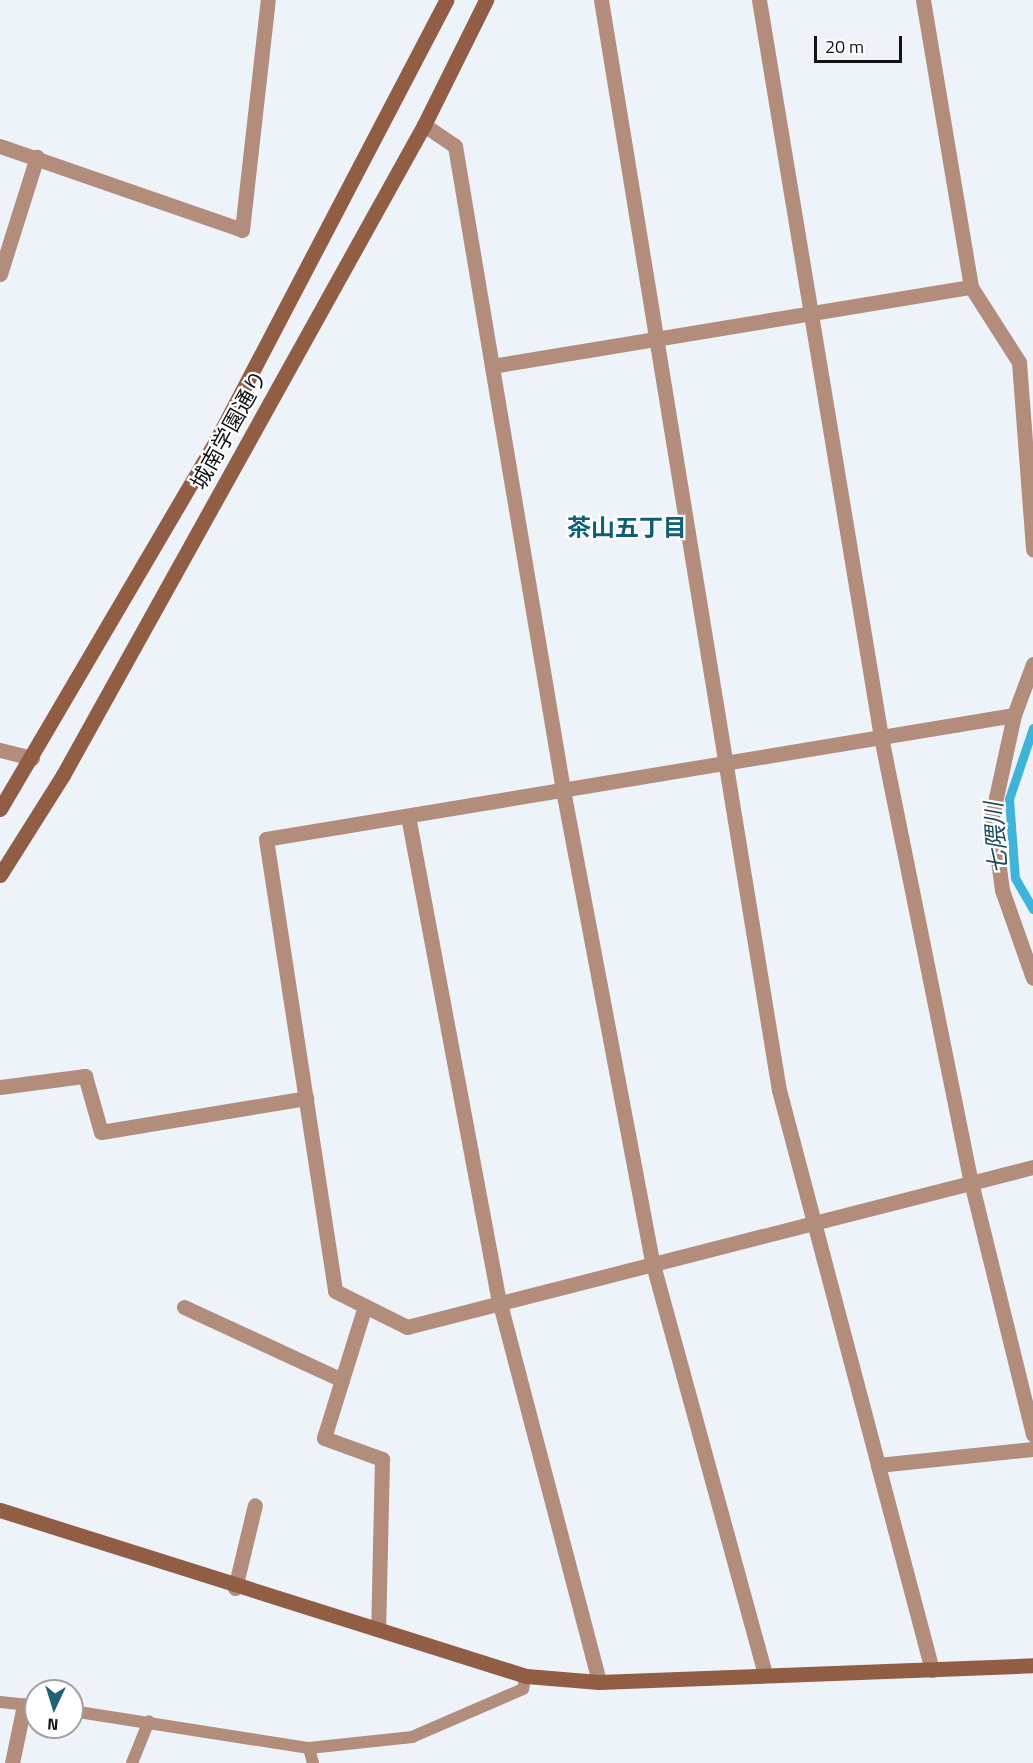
<!DOCTYPE html>
<meta charset="utf-8">
<style>
body{margin:0}
#map{position:relative;width:1033px;height:1763px;overflow:hidden;background:#eef2f9;font-family:"Titillium Web","Noto Sans JP",sans-serif}
div>[style]{position:absolute}
.stream>*{height:9px;margin:-4.5px;padding:0 4.5px;transform-origin:4.5px;border-radius:4.5px;background:#3eb4d8}
.lane>*{height:12px;margin:-6px;padding:0 6px;transform-origin:6px;border-radius:6px;background:#b28d7c}
.street>*{height:15px;margin:-7.5px;padding:0 7.5px;transform-origin:7.5px;border-radius:7.5px;background:#b28d7c}
.secondary>*{height:15px;margin:-7.5px;padding:0 7.5px;transform-origin:7.5px;border-radius:7.5px;background:#915d44}
span{translate:-50% -50%;white-space:nowrap;text-align:center;line-height:1.15;-webkit-text-stroke:4.5px #fff;paint-order:stroke}
.street-label{font-size:22px;color:#131417}
.neighbourhood-label{font-size:24px;color:#0b5f76;font-weight:700}
.water-label{font-size:24px;color:#1d4e5d;font-style:italic}
.north{position:absolute;left:24px;top:1679px;width:60px;height:60px;box-sizing:border-box;background:#fff;border:2px solid #a1a1a2;border-radius:50%;rotate:184deg;font-size:16px;font-weight:700;line-height:24px;text-align:center;color:#131417}
.north::after{content:'';display:block;margin:auto;width:21px;height:27px;background:#1f6175;clip-path:polygon(50% 0,100% 100%,50% 72%,0 100%)}
.scale{position:absolute;left:814px;top:36px;width:88px;height:27px;box-sizing:border-box;border:3px solid #131417;border-top:0;padding-left:8px;font-size:18px;line-height:21px;white-space:nowrap;color:#131417;-webkit-text-stroke:4px #fff;paint-order:stroke}
</style>
<div id="map">
<div class="stream">
<div style="left:1033px;top:728px;width:75px;rotate:108.7deg"></div>
<div style="left:1009px;top:799px;width:79px;rotate:85.7deg"></div>
<div style="left:1015px;top:878px;width:36px;rotate:60deg"></div>
</div>
<div class="lane">
<div style="left:0;top:1702px;width:36px;rotate:6deg"></div>
<div style="left:72px;top:1711px;width:240px;rotate:8.9deg"></div>
<div style="left:309px;top:1748px;width:104px;rotate:-6.1deg"></div>
<div style="left:412px;top:1737px;width:121px;rotate:-23.4deg"></div>
<div style="left:523px;top:1689px;width:13px;rotate:-77deg"></div>
<div style="left:309px;top:1748px;width:16px;rotate:75deg"></div>
<div style="left:132px;top:1763px;width:45px;rotate:-68deg"></div>
</div>
<div class="street">
<div style="left:601px;top:0;width:1104px;rotate:80.73deg"></div>
<div style="left:779px;top:1090px;width:388px;rotate:75.2deg"></div>
<div style="left:759px;top:0;width:747px;rotate:80.6deg"></div>
<div style="left:881px;top:737px;width:454px;rotate:78.6deg"></div>
<div style="left:971px;top:1182px;width:260px;rotate:76.2deg"></div>
<div style="left:923px;top:0;width:291px;rotate:80.5deg"></div>
<div style="left:971px;top:287px;width:89px;rotate:57.4deg"></div>
<div style="left:1019px;top:362px;width:188px;rotate:85.7deg"></div>
<div style="left:424px;top:125px;width:37px;rotate:34deg"></div>
<div style="left:455px;top:146px;width:653px;rotate:80.48deg"></div>
<div style="left:563px;top:790px;width:479px;rotate:79.3deg"></div>
<div style="left:652px;top:1261px;width:428px;rotate:74.7deg"></div>
<div style="left:0;top:146px;width:256px;rotate:19.1deg"></div>
<div style="left:242px;top:230px;width:231px;rotate:-83.6deg"></div>
<div style="left:0;top:274px;width:123px;rotate:-72.5deg"></div>
<div style="left:492px;top:366px;width:485px;rotate:-9.4deg"></div>
<div style="left:1033px;top:664px;width:54px;rotate:110.4deg"></div>
<div style="left:1014px;top:715px;width:103px;rotate:102.3deg"></div>
<div style="left:992px;top:816px;width:75px;rotate:82.3deg"></div>
<div style="left:1002px;top:890px;width:93px;rotate:70.6deg"></div>
<div style="left:1014px;top:715px;width:758px;rotate:170.59deg"></div>
<div style="left:266px;top:839px;width:457px;rotate:81.3deg"></div>
<div style="left:335px;top:1291px;width:80px;rotate:26.6deg"></div>
<div style="left:407px;top:1327px;width:646px;rotate:-14.34deg"></div>
<div style="left:0;top:750px;width:33px;rotate:14deg"></div>
<div style="left:408px;top:816px;width:492px;rotate:79.4deg"></div>
<div style="left:499px;top:1300px;width:395px;rotate:75.3deg"></div>
<div style="left:0;top:1087px;width:86px;rotate:-7.4deg"></div>
<div style="left:85px;top:1076px;width:58px;rotate:74.1deg"></div>
<div style="left:101px;top:1132px;width:208px;rotate:-9.4deg"></div>
<div style="left:365px;top:1306px;width:138px;rotate:107.3deg"></div>
<div style="left:324px;top:1438px;width:62px;rotate:19.9deg"></div>
<div style="left:382px;top:1459px;width:170px;rotate:91.3deg"></div>
<div style="left:184px;top:1307px;width:174px;rotate:24.8deg"></div>
<div style="left:235px;top:1588px;width:85px;rotate:-76.5deg"></div>
<div style="left:932px;top:1670px;width:212px;rotate:-104.8deg"></div>
<div style="left:878px;top:1465px;width:156px;rotate:-5.9deg"></div>
<div style="left:12px;top:1763px;width:59px;rotate:-78.3deg"></div>
</div>
<div class="secondary">
<div style="left:0;top:809px;width:431px;rotate:-59.6deg"></div>
<div style="left:218px;top:437px;width:493px;rotate:-62.4deg"></div>
<div style="left:0;top:875px;width:118px;rotate:-57.8deg"></div>
<div style="left:63px;top:775px;width:744px;rotate:-60.95deg"></div>
<div style="left:424px;top:125px;width:140px;rotate:-63.6deg"></div>
<div style="left:0;top:1510px;width:552px;rotate:17.52deg"></div>
<div style="left:526px;top:1676px;width:73px;rotate:4.7deg"></div>
<div style="left:599px;top:1682px;width:434px;rotate:-2.2deg"></div>
</div>
<div class="street-label">
<span style="left:229px;top:430px;rotate:-61deg">城南学園通り</span>
</div>
<div class="neighbourhood-label">
<span style="left:627px;top:528px">茶山五丁目</span>
</div>
<div class="water-label">
<span style="left:996px;top:838px;rotate:-94deg">七隈川</span>
</div>
<div class="north">N</div>
<div class="scale">20 m</div>
</div>
